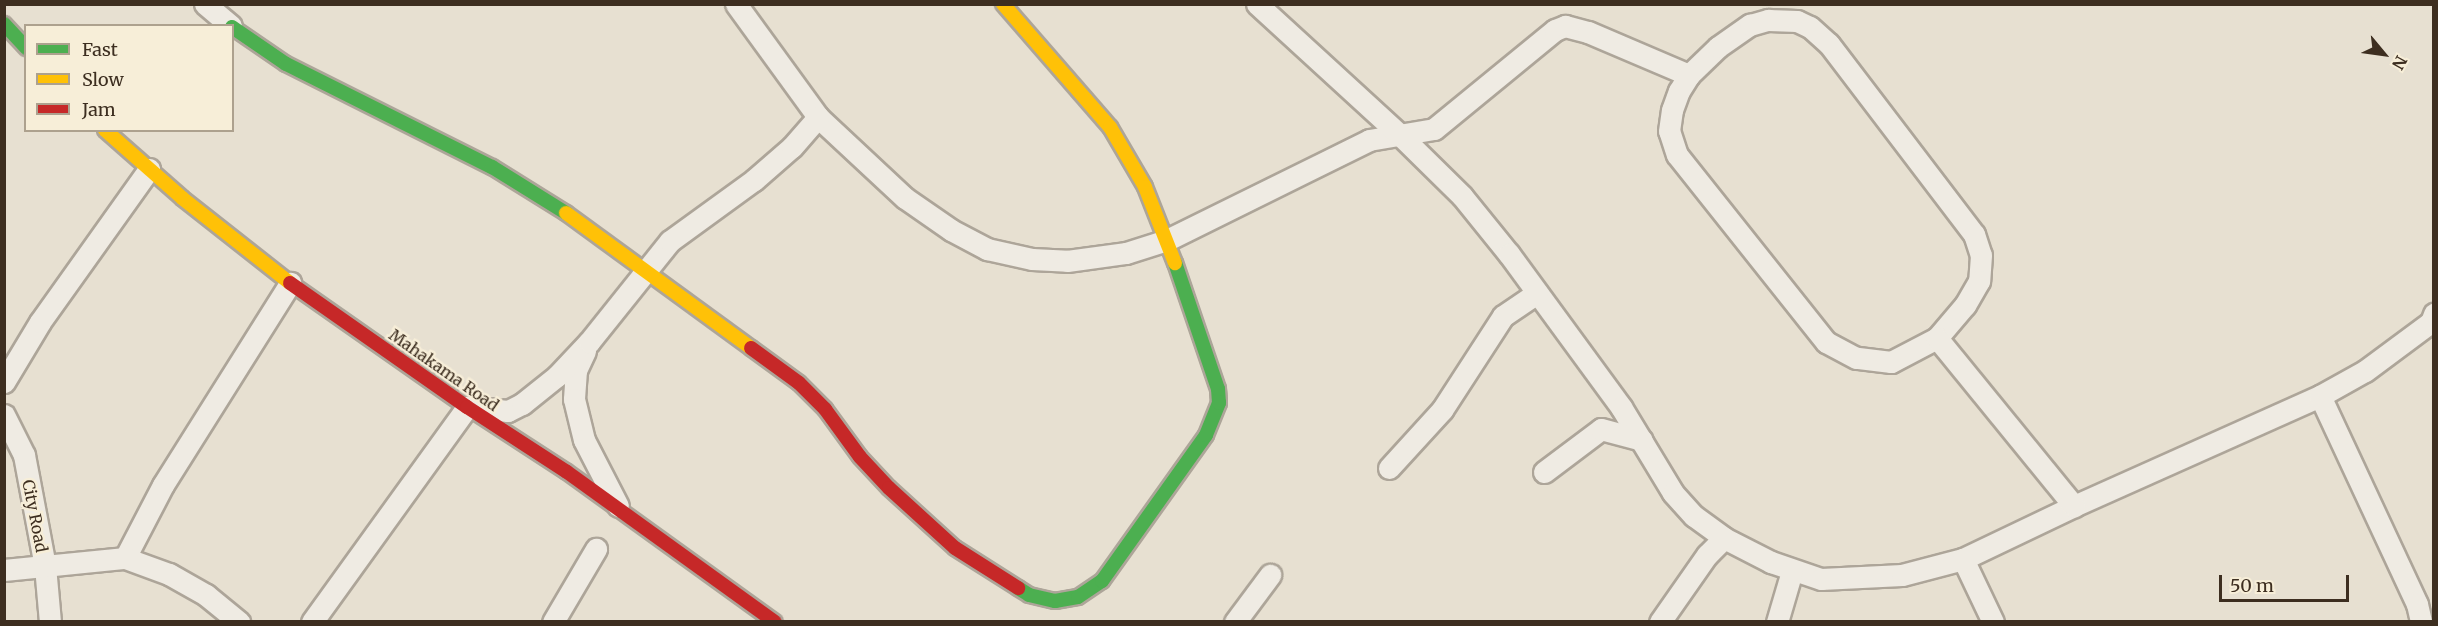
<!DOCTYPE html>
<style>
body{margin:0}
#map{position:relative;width:2438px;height:626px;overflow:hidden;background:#e7e0d1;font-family:Merriweather,serif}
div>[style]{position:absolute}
.roads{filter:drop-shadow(2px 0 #ada599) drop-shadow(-2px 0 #ada599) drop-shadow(0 2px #ada599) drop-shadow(0 -2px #ada599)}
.street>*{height:21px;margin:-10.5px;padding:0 10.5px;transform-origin:10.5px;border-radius:10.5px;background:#efebe3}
.fast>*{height:14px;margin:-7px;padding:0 7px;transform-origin:7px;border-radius:7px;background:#4caf50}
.slow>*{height:14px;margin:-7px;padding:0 7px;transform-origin:7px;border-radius:7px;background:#ffc107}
.jam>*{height:14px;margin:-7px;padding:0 7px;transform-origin:7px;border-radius:7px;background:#c62828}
span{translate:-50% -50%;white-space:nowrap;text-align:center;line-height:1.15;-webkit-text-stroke:5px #f7eed8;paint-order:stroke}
.street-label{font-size:16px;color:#3d2e20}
.frame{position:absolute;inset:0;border:6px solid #3d2e20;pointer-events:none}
.legend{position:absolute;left:24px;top:24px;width:210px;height:108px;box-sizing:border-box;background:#f7eed8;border:2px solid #ada18e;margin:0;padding:8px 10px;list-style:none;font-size:18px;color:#3d2e20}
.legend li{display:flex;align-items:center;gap:12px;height:30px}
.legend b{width:30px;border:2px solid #ada18e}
.north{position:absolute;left:2354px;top:24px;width:60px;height:60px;-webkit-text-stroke:4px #f7eed8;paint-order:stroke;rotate:119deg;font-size:16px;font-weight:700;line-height:24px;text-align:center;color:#3d2e20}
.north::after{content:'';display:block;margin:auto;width:21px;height:27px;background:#3d2e20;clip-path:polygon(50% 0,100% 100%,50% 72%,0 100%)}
.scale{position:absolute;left:2219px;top:575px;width:130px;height:27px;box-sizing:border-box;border:3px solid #3d2e20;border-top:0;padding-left:8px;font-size:18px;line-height:21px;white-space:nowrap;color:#3d2e20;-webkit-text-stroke:4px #f7eed8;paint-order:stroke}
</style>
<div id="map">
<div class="roads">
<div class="street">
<div style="left:205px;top:4px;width:34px;rotate:40deg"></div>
<div style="left:736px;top:4px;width:140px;rotate:54deg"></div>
<div style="left:818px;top:117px;width:119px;rotate:43deg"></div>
<div style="left:905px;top:198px;width:56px;rotate:34.8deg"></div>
<div style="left:951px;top:230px;width:41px;rotate:27.8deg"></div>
<div style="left:987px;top:249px;width:46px;rotate:12.5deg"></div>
<div style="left:1032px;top:259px;width:35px;rotate:3deg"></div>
<div style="left:1067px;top:261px;width:60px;rotate:-7.7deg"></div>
<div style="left:1126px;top:253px;width:43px;rotate:-17.6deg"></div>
<div style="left:1167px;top:240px;width:225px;rotate:-26.3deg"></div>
<div style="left:1369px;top:140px;width:66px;rotate:-9.6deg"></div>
<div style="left:1434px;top:129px;width:156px;rotate:-39.3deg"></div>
<div style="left:1555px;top:30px;width:11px;rotate:-22deg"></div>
<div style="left:1565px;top:26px;width:24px;rotate:15deg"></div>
<div style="left:1588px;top:32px;width:110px;rotate:23.1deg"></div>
<div style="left:1257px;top:4px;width:194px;rotate:42.5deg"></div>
<div style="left:1400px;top:135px;width:87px;rotate:44.5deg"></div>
<div style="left:1462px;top:196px;width:75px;rotate:51deg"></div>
<div style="left:1509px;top:254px;width:190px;rotate:53.8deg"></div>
<div style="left:1621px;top:407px;width:100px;rotate:58.8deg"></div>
<div style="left:1673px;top:493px;width:31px;rotate:48deg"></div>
<div style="left:1694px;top:516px;width:37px;rotate:36deg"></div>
<div style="left:1724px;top:538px;width:53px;rotate:27.1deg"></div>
<div style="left:1771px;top:562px;width:53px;rotate:18.8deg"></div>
<div style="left:1821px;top:579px;width:81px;rotate:-2.8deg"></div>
<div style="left:1902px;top:575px;width:63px;rotate:-14.7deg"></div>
<div style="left:1963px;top:559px;width:123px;rotate:-25.5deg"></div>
<div style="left:2074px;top:506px;width:269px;rotate:-24.1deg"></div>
<div style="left:2320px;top:396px;width:51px;rotate:-29.1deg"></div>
<div style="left:2365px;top:371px;width:82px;rotate:-36.6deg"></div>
<div style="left:2431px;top:322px;width:9px;rotate:-69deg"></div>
<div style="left:1937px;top:338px;width:52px;rotate:152.4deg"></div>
<div style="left:1891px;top:362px;width:35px;rotate:-173deg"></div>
<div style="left:1856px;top:358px;width:34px;rotate:-152deg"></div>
<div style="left:1826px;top:342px;width:239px;rotate:-128.5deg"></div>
<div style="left:1677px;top:155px;width:25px;rotate:-108deg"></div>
<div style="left:1669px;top:131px;width:21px;rotate:-82deg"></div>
<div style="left:1672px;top:110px;width:20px;rotate:-70deg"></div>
<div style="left:1679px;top:91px;width:19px;rotate:-58deg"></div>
<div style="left:1689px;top:75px;width:40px;rotate:-44deg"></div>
<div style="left:1718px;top:47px;width:39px;rotate:-35deg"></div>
<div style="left:1750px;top:25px;width:19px;rotate:-16deg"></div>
<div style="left:1768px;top:20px;width:29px;rotate:2deg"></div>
<div style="left:1797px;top:21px;width:14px;rotate:25deg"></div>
<div style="left:1810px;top:27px;width:25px;rotate:42deg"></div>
<div style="left:1829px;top:44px;width:239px;rotate:52.7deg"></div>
<div style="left:1974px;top:234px;width:22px;rotate:72deg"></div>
<div style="left:1981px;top:255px;width:26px;rotate:94deg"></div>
<div style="left:1979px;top:281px;width:28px;rotate:120deg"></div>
<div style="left:1965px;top:305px;width:43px;rotate:130.3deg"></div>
<div style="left:1937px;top:338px;width:217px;rotate:50.8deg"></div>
<div style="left:585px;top:351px;width:21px;rotate:115deg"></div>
<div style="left:576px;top:370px;width:29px;rotate:94deg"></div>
<div style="left:574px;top:399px;width:42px;rotate:76.3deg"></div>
<div style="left:584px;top:440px;width:74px;rotate:62.7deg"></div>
<div style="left:4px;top:382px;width:70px;rotate:-59deg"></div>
<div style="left:40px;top:322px;width:188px;rotate:-54.5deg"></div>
<div style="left:2320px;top:396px;width:230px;rotate:65deg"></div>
<div style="left:2417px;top:604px;width:18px;rotate:77deg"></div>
<div style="left:4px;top:415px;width:45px;rotate:63.4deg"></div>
<div style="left:24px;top:455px;width:113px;rotate:79.3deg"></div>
<div style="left:45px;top:566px;width:56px;rotate:84.9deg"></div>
<div style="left:1389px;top:468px;width:79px;rotate:-47.6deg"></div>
<div style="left:1442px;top:410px;width:112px;rotate:-57deg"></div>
<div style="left:1503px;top:316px;width:41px;rotate:-34.1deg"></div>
<div style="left:1544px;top:472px;width:71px;rotate:-37deg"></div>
<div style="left:1601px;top:429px;width:42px;rotate:15deg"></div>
<div style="left:125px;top:558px;width:82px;rotate:-62.5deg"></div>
<div style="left:163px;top:485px;width:239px;rotate:-57.8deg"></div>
<div style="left:1963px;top:559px;width:70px;rotate:64.5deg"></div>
<div style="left:4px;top:570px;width:122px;rotate:-5.7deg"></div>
<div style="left:125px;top:558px;width:47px;rotate:20deg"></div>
<div style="left:169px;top:574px;width:43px;rotate:29.6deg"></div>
<div style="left:206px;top:595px;width:43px;rotate:39.3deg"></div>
<div style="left:312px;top:622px;width:265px;rotate:-54.2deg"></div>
<div style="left:467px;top:407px;width:41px;rotate:5.6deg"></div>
<div style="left:508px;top:411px;width:16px;rotate:-27deg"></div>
<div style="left:522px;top:404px;width:45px;rotate:-38.7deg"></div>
<div style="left:557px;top:376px;width:47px;rotate:-46.7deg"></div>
<div style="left:589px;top:342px;width:129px;rotate:-51.3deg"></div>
<div style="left:670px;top:241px;width:104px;rotate:-36deg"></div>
<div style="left:754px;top:180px;width:50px;rotate:-41deg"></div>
<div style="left:792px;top:147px;width:40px;rotate:-49deg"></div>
<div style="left:553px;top:622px;width:85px;rotate:-59.5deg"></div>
<div style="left:1235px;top:622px;width:59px;rotate:-53.3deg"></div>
<div style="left:1660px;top:622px;width:82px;rotate:-55deg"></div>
<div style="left:1707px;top:555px;width:24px;rotate:-45deg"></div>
<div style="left:1777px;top:622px;width:53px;rotate:-73.6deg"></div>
</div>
<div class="fast">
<div style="left:4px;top:24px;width:33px;rotate:47deg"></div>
<div style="left:232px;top:27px;width:65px;rotate:34.4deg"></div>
<div style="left:286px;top:64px;width:230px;rotate:26.6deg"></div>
<div style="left:492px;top:167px;width:87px;rotate:31.9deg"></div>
<div style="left:1018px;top:588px;width:13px;rotate:32deg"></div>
<div style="left:1029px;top:595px;width:27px;rotate:13deg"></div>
<div style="left:1055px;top:601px;width:23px;rotate:-10deg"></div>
<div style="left:1078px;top:597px;width:29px;rotate:-34deg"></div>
<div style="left:1102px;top:581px;width:179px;rotate:-54.5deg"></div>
<div style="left:1206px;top:435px;width:35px;rotate:-68deg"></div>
<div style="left:1219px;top:403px;width:14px;rotate:-94deg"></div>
<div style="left:1218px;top:389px;width:133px;rotate:-108.8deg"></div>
</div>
<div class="slow">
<div style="left:1003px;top:4px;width:163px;rotate:49deg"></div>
<div style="left:1110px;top:127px;width:69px;rotate:59.7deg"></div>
<div style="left:1145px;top:187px;width:82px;rotate:68.5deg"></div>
<div style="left:105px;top:130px;width:103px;rotate:41.4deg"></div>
<div style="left:182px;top:198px;width:137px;rotate:38.2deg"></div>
<div style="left:566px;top:213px;width:229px;rotate:36.1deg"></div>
</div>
<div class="jam">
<div style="left:290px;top:283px;width:216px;rotate:35deg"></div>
<div style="left:467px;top:407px;width:119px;rotate:33deg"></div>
<div style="left:567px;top:472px;width:256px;rotate:35.8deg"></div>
<div style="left:751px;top:348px;width:59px;rotate:36.1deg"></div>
<div style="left:799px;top:383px;width:37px;rotate:45deg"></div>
<div style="left:825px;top:409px;width:59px;rotate:53.9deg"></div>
<div style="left:860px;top:457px;width:42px;rotate:46.9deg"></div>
<div style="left:889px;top:488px;width:89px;rotate:42.3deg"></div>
<div style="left:955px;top:548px;width:75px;rotate:32.4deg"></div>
</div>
</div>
<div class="street-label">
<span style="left:444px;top:370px;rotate:35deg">Mahakama Road</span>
<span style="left:35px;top:516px;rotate:79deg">City Road</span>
</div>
<div class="frame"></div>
<ul class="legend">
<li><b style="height:8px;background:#4caf50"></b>Fast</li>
<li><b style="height:8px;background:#ffc107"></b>Slow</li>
<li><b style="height:8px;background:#c62828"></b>Jam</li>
</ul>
<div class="north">N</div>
<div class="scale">50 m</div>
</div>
